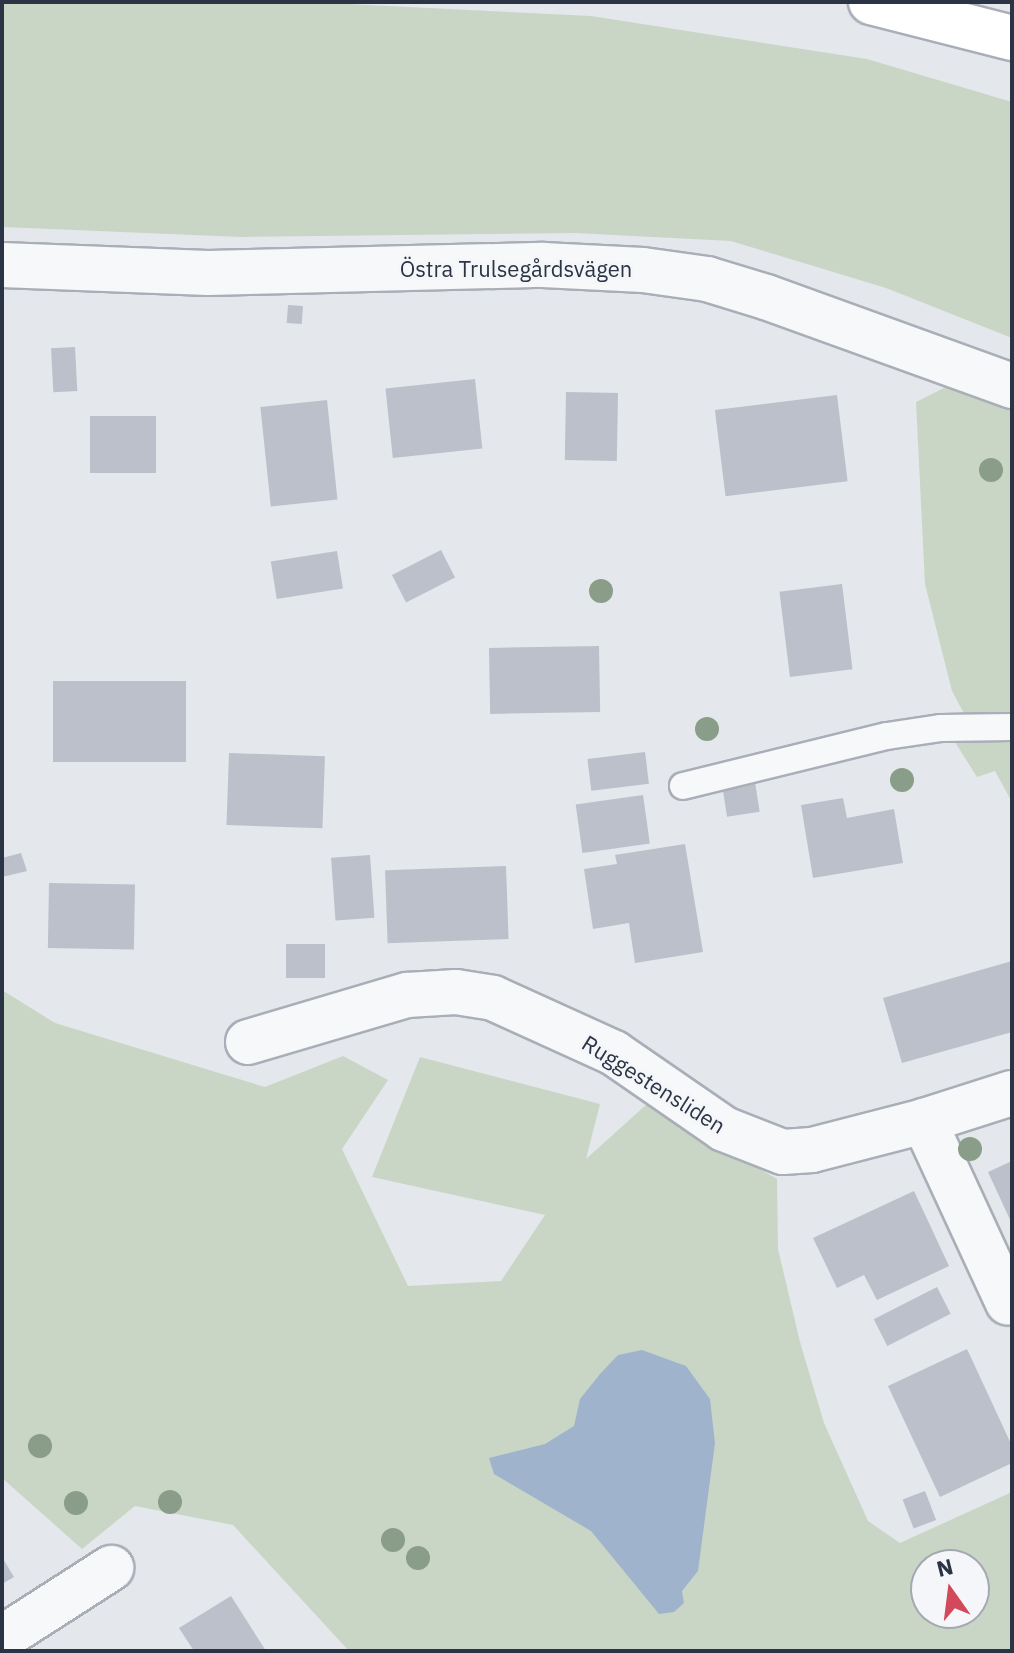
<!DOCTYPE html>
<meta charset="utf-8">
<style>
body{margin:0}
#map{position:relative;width:1014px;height:1653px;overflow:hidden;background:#e4e7ec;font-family:"IBM Plex Sans",sans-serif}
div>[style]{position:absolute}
.green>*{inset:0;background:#c9d6c5}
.water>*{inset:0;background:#9fb4cc}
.building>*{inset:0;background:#bbc0ca;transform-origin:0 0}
.roads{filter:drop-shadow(2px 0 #a9aeb7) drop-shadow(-2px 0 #a9aeb7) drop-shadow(0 2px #a9aeb7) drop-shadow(0 -2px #a9aeb7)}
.lane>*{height:26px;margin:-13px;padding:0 13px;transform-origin:13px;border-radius:13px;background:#f7f8fa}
.street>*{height:44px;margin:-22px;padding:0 22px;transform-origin:22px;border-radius:22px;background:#f7f8fa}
.secondary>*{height:44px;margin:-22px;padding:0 22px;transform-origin:22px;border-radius:22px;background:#fff}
.trees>*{width:24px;height:24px;margin:-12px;border-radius:50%;background:#899d89}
span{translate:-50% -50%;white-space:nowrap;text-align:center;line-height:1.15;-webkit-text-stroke:6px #f4f6f9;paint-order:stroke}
.street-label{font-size:22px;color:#2b3445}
.frame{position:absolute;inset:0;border:4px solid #2b3445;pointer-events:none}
.north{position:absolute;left:910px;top:1549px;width:80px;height:80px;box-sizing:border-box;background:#f4f6f9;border:2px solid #a4a8b1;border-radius:50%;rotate:346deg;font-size:22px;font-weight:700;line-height:32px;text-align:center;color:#2b3445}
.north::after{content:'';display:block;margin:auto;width:28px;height:36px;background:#d1495b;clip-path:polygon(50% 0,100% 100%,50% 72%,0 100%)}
</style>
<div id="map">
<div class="green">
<div style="clip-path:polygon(2px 2px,308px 2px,591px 16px,867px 59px,1012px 102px,1012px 338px,886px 288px,731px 241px,575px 233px,241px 237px,2px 227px)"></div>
<div style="clip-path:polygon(964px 378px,1012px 397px,1012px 802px,995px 771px,977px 777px,953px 739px,975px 734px,952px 691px,925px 584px,916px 402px)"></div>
<div style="clip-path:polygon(evenodd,2px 990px,55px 1023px,265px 1087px,343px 1056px,388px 1080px,342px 1149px,408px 1286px,501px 1281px,545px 1215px,372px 1177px,420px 1057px,600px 1104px,586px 1159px,647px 1104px,777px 1179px,778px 1249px,800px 1342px,824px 1423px,868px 1521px,900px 1543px,1012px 1492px,1012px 1651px,349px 1651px,233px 1525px,135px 1506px,82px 1549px,2px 1478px,2px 990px,926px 1565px,974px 1565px,974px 1613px,926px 1613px,926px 1565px)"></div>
</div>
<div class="water">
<div style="clip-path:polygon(642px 1350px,686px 1366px,710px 1399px,715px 1443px,698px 1571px,682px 1591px,684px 1603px,674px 1612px,659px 1614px,591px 1531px,494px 1474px,489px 1458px,545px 1444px,574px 1426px,580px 1399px,600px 1374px,618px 1355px)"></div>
</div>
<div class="building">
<div style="left:288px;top:305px;width:15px;height:18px;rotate:4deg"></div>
<div style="left:75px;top:347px;width:44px;height:24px;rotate:87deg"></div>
<div style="left:475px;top:379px;width:70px;height:90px;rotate:84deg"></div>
<div style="left:566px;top:392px;width:52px;height:68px;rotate:1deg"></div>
<div style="left:837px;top:395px;width:87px;height:123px;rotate:83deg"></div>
<div style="left:327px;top:400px;width:100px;height:67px;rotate:84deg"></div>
<div style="left:156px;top:416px;width:57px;height:66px;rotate:90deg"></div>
<div style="left:441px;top:550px;width:31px;height:55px;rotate:63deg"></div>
<div style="left:337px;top:551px;width:38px;height:67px;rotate:81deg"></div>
<div style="left:842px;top:584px;width:86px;height:63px;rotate:83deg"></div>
<div style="left:599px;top:646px;width:66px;height:110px;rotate:89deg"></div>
<div style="left:53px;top:681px;width:133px;height:81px"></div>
<div style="left:645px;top:752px;width:32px;height:58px;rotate:83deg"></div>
<div style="left:229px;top:753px;width:96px;height:72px;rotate:2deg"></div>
<div style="left:755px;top:782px;width:30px;height:33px;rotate:81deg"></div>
<div style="left:643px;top:795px;width:49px;height:68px;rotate:82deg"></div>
<div style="clip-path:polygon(843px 798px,847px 818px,894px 809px,903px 863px,813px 878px,801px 805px)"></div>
<div style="clip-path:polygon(685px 844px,703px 952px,635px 963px,629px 923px,593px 929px,584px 869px,617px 864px,615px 855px)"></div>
<div style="clip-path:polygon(21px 853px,27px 871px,2px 877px,2px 858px)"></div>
<div style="left:370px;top:855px;width:63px;height:39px;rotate:86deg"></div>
<div style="left:506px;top:866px;width:73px;height:121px;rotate:88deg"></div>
<div style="left:49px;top:883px;width:86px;height:65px;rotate:1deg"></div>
<div style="left:325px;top:944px;width:34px;height:39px;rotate:90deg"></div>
<div style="clip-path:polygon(1012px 961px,1012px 1032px,902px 1063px,883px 998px)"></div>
<div style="clip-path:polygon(1012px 1161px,1012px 1224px,988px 1172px)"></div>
<div style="clip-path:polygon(914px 1191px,949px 1266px,877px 1300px,864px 1275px,837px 1288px,813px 1238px)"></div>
<div style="left:937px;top:1287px;width:30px;height:71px;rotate:63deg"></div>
<div style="clip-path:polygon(967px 1349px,1012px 1446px,1012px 1463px,940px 1497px,888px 1386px)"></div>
<div style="left:925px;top:1491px;width:31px;height:24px;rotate:69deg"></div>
<div style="clip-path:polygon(2px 1557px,14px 1577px,2px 1584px)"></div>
<div style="clip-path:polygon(231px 1596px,266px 1651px,194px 1651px,179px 1628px)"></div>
</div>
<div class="roads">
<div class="lane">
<div style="left:683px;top:786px;width:210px;rotate:-13.8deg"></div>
<div style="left:887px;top:736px;width:55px;rotate:-8.4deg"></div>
<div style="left:941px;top:728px;width:71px;rotate:-0.8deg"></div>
</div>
<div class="street">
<div style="left:2px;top:265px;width:206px;rotate:2.2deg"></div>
<div style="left:208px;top:273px;width:335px;rotate:-1.4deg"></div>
<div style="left:543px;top:265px;width:100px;rotate:2.9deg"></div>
<div style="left:643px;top:270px;width:65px;rotate:8deg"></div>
<div style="left:707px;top:279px;width:62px;rotate:17deg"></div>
<div style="left:766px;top:297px;width:262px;rotate:19.9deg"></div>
<div style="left:248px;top:1042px;width:166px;rotate:-16.5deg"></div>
<div style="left:407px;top:995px;width:49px;rotate:-3.5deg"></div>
<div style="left:456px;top:992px;width:37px;rotate:9deg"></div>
<div style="left:493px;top:998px;width:133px;rotate:24.4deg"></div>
<div style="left:614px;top:1053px;width:134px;rotate:34.6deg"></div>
<div style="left:724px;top:1129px;width:63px;rotate:21.3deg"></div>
<div style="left:783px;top:1152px;width:29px;rotate:-4deg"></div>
<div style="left:812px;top:1150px;width:116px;rotate:-14.5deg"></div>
<div style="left:924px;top:1121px;width:92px;rotate:-17.7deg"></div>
<div style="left:924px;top:1121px;width:200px;rotate:65.2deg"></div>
<div style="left:2px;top:1638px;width:130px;rotate:-32.7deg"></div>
</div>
<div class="secondary">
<div style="left:871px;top:2px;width:146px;rotate:14.3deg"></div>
</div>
</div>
<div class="trees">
<div style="left:991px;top:470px"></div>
<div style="left:601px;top:591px"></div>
<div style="left:707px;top:729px"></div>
<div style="left:902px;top:780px"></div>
<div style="left:970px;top:1149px"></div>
<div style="left:40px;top:1446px"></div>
<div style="left:170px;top:1502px"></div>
<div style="left:76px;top:1503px"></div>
<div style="left:393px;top:1540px"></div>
<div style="left:418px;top:1558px"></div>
</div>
<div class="street-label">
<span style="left:516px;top:269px">Östra Trulsegårdsvägen</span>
<span style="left:654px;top:1084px;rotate:32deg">Ruggestensliden</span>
</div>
<div class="frame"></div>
<div class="north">N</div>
</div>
